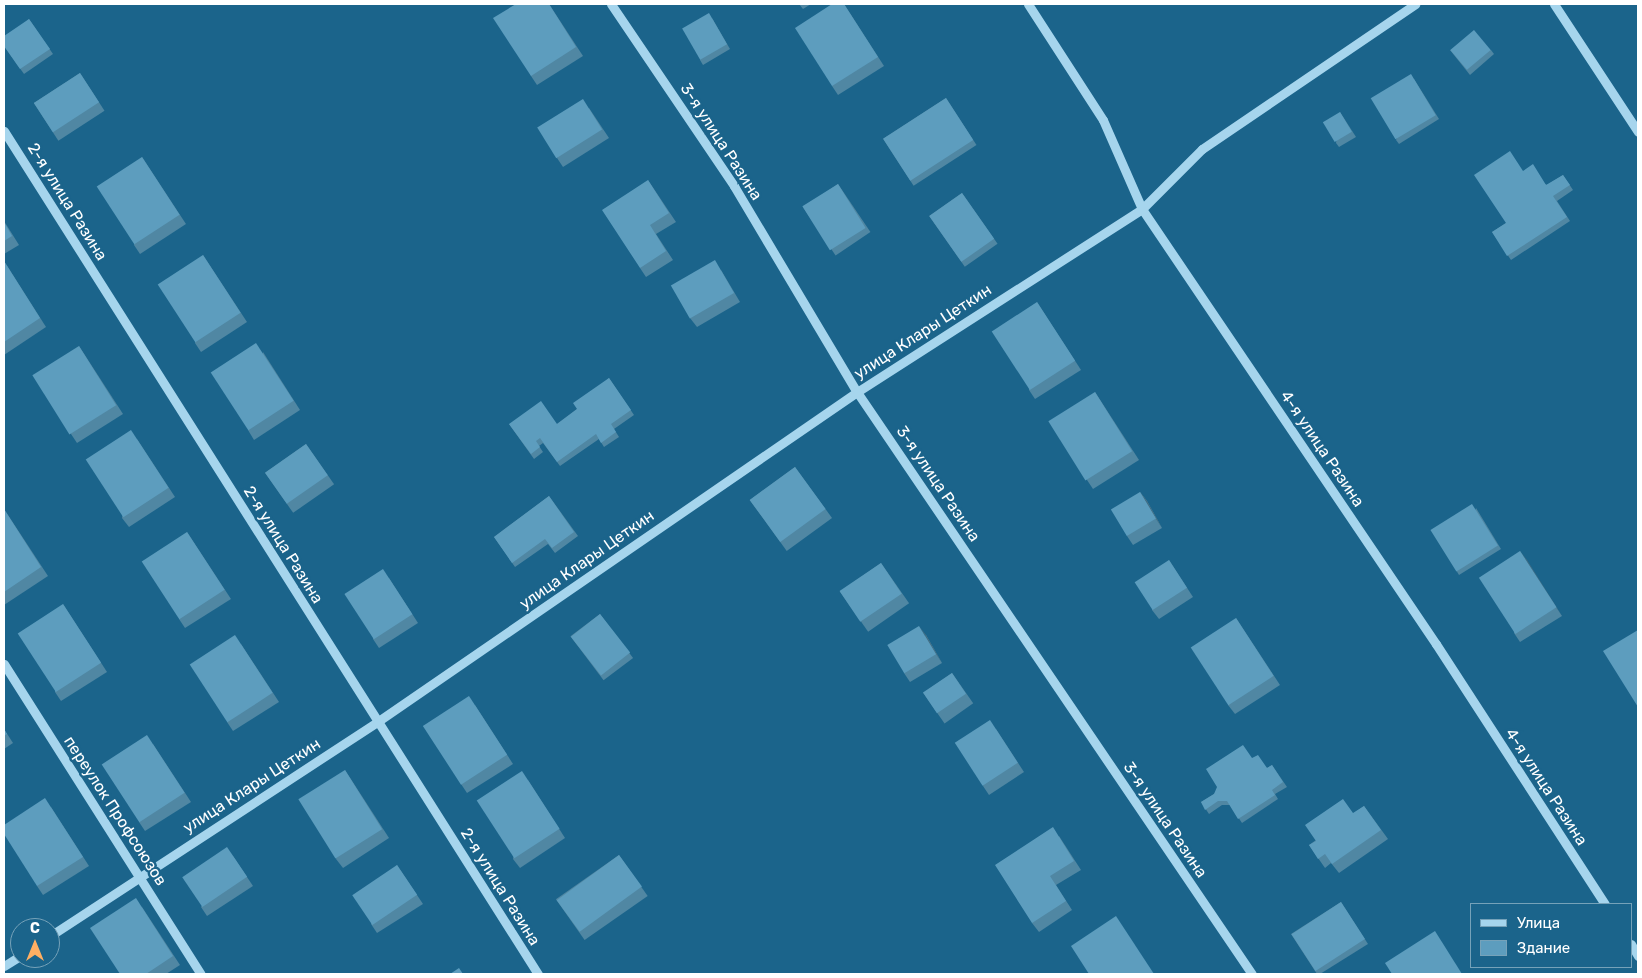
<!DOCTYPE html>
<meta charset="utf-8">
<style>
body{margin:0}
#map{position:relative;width:1642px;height:978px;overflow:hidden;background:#1b648b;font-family:Rubik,sans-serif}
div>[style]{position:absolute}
.minor>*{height:9px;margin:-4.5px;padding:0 4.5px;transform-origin:4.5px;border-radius:4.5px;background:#a6d5ed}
.wall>*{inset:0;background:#5087a3;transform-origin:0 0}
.shaded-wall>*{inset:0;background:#416e85}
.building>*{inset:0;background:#5d9dbe;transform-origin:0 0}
span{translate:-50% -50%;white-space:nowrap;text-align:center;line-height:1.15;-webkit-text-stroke:5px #1b648b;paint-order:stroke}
.street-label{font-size:16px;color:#fff}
.frame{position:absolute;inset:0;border:5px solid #fff;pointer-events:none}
.legend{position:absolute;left:1470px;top:903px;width:162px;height:65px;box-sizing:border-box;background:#1b648b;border:1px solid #76a2b9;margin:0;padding:6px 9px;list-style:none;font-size:15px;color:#fff}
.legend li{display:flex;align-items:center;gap:10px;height:25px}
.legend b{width:25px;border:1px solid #76a2b9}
.north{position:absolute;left:10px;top:918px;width:50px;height:50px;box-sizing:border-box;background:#1b648b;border:1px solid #76a2b9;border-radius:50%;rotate:0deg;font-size:14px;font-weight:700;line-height:20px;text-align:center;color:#fff}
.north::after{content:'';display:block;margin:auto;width:18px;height:22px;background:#feaf63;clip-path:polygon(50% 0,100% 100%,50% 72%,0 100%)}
</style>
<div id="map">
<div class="minor">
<div style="left:611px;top:4px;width:220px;rotate:55.9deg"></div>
<div style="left:734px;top:186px;width:240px;rotate:59.2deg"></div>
<div style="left:857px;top:392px;width:703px;rotate:55.84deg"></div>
<div style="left:1028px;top:4px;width:138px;rotate:57.1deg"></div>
<div style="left:1103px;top:120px;width:97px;rotate:66.3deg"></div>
<div style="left:1142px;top:209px;width:525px;rotate:55.95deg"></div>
<div style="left:1436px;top:644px;width:310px;rotate:57deg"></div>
<div style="left:1554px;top:4px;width:153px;rotate:56.7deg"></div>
<div style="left:4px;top:131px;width:998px;rotate:57.65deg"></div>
<div style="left:4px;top:664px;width:367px;rotate:57.6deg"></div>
<div style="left:50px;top:936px;width:391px;rotate:-33.2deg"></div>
<div style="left:377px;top:722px;width:582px;rotate:-34.51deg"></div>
<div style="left:857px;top:392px;width:339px;rotate:-32.7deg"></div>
<div style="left:1142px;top:209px;width:85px;rotate:-45deg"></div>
<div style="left:1202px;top:149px;width:258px;rotate:-34.2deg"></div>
<div style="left:1631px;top:944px;width:14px;rotate:60deg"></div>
<div style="left:4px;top:966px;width:19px;rotate:-32deg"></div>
</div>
<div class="wall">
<div style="clip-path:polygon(516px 4px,549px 4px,583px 56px,537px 85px,531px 76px)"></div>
<div style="clip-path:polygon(799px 4px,811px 4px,803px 9px)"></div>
<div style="clip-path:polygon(844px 4px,884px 66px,838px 95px,832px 86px)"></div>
<div style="clip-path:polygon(712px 18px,730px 49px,703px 65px,700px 60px)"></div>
<div style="clip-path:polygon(29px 19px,53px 54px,24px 74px,4px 46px)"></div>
<div style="clip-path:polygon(1450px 50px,1491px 50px,1494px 54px,1470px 75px)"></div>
<div style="left:80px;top:73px;width:45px;height:55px;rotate:57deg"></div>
<div style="clip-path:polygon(1414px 79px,1439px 119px,1399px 144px,1396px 140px)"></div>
<div style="left:946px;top:98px;width:56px;height:75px;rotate:57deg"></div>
<div style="clip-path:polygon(589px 108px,609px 138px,563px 167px,557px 158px)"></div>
<div style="clip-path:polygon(1340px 112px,1356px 137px,1339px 147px,1336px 143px)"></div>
<div style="clip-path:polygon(142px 157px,186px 224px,140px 254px,134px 245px)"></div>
<div style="clip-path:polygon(1523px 171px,1547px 185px,1563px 175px,1573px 190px,1557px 201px,1570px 221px,1511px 260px,1492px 232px,1506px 223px)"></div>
<div style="clip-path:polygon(648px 180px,676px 222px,656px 234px,673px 260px,646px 277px,640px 268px)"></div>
<div style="left:838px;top:184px;width:58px;height:42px;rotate:56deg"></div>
<div style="left:962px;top:193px;width:62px;height:40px;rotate:55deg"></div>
<div style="clip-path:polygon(4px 221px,19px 245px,4px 254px)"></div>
<div style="clip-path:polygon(203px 255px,247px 322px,201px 352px,195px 343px)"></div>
<div style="clip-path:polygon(4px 261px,46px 327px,4px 355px)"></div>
<div style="clip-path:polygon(721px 270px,740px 302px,697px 327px,690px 318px)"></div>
<div style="clip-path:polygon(1037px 302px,1081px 370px,1035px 399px,1029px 390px)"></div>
<div style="clip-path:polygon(79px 346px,123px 414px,77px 443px,71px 434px)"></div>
<div style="clip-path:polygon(263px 352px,300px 410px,254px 440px,248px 430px)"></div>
<div style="clip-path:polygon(609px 378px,634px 415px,614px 429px,619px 437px,604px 447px,599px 439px,560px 466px,543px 443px,539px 446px,543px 452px,534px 459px,509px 424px,557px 424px,577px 409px)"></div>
<div style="clip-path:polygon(1095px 392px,1139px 460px,1093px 489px,1087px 480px)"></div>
<div style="clip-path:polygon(137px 439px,175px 497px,129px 527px,122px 518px)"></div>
<div style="left:306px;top:444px;width:49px;height:50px;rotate:55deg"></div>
<div style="left:795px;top:467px;width:63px;height:56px;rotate:54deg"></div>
<div style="clip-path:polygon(1140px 492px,1147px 501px,1162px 528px,1133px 545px,1127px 536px)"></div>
<div style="clip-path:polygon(549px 496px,578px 536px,555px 553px,548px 544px,515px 567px,494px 537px)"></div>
<div style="clip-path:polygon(1476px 508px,1501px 549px,1459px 575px,1456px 570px)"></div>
<div style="clip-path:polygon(4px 509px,48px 576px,4px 605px)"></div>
<div style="clip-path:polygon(187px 532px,231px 599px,185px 628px,179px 619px)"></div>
<div style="clip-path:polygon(1520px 551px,1562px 616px,1520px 642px,1514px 633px)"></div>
<div style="clip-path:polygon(1169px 560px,1193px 597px,1159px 619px,1152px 610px)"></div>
<div style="left:881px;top:563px;width:49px;height:50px;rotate:55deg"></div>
<div style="clip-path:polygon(389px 578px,418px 623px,379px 648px,373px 639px)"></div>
<div style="clip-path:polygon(63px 604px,107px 672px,61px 701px,55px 692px)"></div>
<div style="left:600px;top:614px;width:55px;height:37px;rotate:53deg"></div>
<div style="clip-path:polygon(1236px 618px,1280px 685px,1235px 714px,1228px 705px)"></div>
<div style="clip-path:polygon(926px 635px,942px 663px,910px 682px,904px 673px)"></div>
<div style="clip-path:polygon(241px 644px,279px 702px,233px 731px,227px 722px)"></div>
<div style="left:952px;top:673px;width:37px;height:35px;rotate:55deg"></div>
<div style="clip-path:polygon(475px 705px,513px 764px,467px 793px,461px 784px)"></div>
<div style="clip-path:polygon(4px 729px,13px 743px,4px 749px)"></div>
<div style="clip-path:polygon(996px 729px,1024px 772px,989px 795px,983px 786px)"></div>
<div style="clip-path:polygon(153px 744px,191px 802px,145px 831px,139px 822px)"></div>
<div style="clip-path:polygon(1252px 758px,1267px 768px,1272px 765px,1287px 787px,1275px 794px,1278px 799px,1242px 823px,1230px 805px,1222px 805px,1209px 814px,1201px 802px,1214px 794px)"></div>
<div style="clip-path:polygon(345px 770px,389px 838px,343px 868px,336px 859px)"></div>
<div style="clip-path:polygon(528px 780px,565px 838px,520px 868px,513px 859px)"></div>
<div style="clip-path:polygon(1364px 806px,1388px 839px,1339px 873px,1331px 863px,1325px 868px,1309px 845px)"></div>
<div style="clip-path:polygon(51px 807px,89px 866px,43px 895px,37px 886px)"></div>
<div style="clip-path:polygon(1059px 836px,1081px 870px,1056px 885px,1072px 910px,1039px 932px,1032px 923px)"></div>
<div style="left:619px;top:855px;width:50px;height:77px;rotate:55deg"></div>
<div style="clip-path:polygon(233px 856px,253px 886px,207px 916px,201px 907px)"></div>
<div style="clip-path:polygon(397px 865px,423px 904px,377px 933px,371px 924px)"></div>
<div style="clip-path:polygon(1341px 902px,1368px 944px,1320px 974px,1317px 974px,1291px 934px)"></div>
<div style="clip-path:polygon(142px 907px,180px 965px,166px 974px,120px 974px)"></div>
</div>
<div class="shaded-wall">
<div style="clip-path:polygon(1140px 492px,1147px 501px,1162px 528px,1156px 519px)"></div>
<div style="clip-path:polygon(1520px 551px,1527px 560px,1562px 616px,1556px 607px)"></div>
<div style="clip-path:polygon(919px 626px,926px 635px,942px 663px,936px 654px)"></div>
</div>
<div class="building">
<div style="clip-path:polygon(516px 4px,549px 4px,576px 47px,531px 76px,493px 18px)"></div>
<div style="clip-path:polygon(832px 4px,844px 4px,878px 57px,832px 86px,795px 28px)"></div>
<div style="left:709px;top:13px;width:36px;height:31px;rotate:60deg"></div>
<div style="clip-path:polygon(29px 19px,50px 49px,20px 69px,4px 46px,4px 36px)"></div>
<div style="left:1474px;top:30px;width:26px;height:31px;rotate:50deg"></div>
<div style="left:80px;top:73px;width:35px;height:55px;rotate:57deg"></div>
<div style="left:1411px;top:74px;width:48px;height:47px;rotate:59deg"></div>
<div style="left:946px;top:98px;width:50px;height:75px;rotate:57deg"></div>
<div style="left:583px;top:99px;width:36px;height:54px;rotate:58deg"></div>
<div style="left:1340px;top:112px;width:23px;height:20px;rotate:59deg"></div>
<div style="clip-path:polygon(1510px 151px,1523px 171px,1533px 164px,1546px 185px,1563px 175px,1570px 185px,1553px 196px,1567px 217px,1507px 256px,1492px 232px,1506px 223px,1474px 175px)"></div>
<div style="left:142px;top:157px;width:69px;height:54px;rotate:57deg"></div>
<div style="clip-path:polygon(648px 180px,669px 213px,650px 225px,666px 251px,640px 268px,602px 210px)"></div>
<div style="left:838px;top:184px;width:52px;height:42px;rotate:58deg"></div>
<div style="left:962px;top:193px;width:56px;height:40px;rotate:55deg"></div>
<div style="clip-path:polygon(4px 222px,12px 236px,4px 241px)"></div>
<div style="left:203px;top:255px;width:69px;height:54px;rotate:57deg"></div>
<div style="left:715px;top:260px;width:38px;height:51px;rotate:60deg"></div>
<div style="clip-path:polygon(4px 261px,40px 318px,4px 342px)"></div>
<div style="left:1037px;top:302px;width:70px;height:54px;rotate:57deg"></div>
<div style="left:256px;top:343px;width:69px;height:54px;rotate:57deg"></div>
<div style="left:79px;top:346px;width:70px;height:55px;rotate:58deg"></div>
<div style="clip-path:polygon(609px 378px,631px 410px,611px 424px,616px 432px,601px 443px,596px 434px,557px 462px,540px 438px,536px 441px,540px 447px,531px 454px,509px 424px,541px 401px,557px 424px,577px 409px,573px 403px)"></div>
<div style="left:1095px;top:392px;width:70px;height:55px;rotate:58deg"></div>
<div style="left:131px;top:430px;width:69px;height:54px;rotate:57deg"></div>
<div style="left:306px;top:444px;width:38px;height:50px;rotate:55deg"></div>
<div style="left:795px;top:467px;width:52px;height:56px;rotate:54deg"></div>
<div style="left:1140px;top:492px;width:31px;height:34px;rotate:59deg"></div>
<div style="clip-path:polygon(549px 496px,574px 532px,552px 548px,545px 539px,512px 563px,494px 537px)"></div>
<div style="left:1472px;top:504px;width:49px;height:49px;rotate:58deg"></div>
<div style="clip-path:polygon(4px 509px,41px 567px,4px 592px)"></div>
<div style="left:187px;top:532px;width:69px;height:54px;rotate:57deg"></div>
<div style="left:1520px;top:551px;width:67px;height:49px;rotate:57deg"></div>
<div style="left:1169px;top:560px;width:33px;height:41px;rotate:57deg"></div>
<div style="left:881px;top:563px;width:37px;height:50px;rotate:56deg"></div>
<div style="left:383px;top:569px;width:54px;height:46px;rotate:57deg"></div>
<div style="left:63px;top:604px;width:70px;height:54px;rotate:57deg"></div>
<div style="left:600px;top:614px;width:49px;height:37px;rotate:52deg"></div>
<div style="left:1236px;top:618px;width:69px;height:54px;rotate:57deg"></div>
<div style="left:919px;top:626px;width:33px;height:37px;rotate:59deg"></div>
<div style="clip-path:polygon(1638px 630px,1638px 707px,1603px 651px)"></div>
<div style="left:235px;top:635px;width:69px;height:54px;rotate:57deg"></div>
<div style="left:952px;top:673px;width:25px;height:35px;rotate:56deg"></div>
<div style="left:469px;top:696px;width:70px;height:55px;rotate:57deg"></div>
<div style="left:990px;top:720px;width:51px;height:42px;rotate:57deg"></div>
<div style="clip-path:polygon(4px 729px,7px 734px,4px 736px)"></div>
<div style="left:147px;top:735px;width:69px;height:54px;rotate:57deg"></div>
<div style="clip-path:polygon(1243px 745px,1252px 758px,1258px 755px,1267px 768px,1272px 765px,1283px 782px,1272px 790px,1275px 795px,1238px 819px,1227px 801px,1218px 801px,1205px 810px,1201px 802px,1214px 794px,1217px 787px,1206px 769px)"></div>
<div style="left:345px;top:770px;width:70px;height:55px;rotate:58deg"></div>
<div style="left:522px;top:771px;width:69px;height:54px;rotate:57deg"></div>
<div style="clip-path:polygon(45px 798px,83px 857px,37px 886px,4px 834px,4px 825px)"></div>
<div style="clip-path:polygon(1343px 799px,1353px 813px,1364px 806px,1381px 830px,1332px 864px,1325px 854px,1318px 859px,1309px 845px,1316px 841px,1305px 825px)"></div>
<div style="clip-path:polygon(1053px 827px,1074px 861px,1050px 876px,1066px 901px,1032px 923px,995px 865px)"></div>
<div style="left:227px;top:847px;width:36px;height:54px;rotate:56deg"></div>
<div style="left:619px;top:855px;width:39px;height:77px;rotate:54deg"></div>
<div style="left:397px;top:865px;width:36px;height:54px;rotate:56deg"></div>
<div style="clip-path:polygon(136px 898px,173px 956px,146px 974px,120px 974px,90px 928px)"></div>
<div style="left:1341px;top:902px;width:44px;height:59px;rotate:57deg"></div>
<div style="clip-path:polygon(1116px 916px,1154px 974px,1089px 974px,1071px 946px)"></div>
<div style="clip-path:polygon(1435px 931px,1462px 974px,1392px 974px,1385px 963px)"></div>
<div style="clip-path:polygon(459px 968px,463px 974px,450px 974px)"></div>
</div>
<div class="street-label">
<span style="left:721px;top:142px;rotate:57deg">3-я улица Разина</span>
<span style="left:67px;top:202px;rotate:58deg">2-я улица Разина</span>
<span style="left:923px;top:332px;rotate:-33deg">улица Клары Цеткин</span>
<span style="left:1322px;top:449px;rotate:56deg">4-я улица Разина</span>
<span style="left:938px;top:484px;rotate:56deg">3-я улица Разина</span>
<span style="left:283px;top:545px;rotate:58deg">2-я улица Разина</span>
<span style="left:587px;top:560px;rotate:-35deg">улица Клары Цеткин</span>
<span style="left:252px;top:786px;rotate:-33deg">улица Клары Цеткин</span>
<span style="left:1546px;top:787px;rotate:57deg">4-я улица Разина</span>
<span style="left:115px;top:811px;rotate:57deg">переулок Профсоюзов</span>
<span style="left:1165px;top:820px;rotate:56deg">3-я улица Разина</span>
<span style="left:500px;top:887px;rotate:58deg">2-я улица Разина</span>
</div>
<div class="frame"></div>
<ul class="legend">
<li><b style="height:6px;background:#a6d5ed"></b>Улица</li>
<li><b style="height:14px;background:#5d9dbe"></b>Здание</li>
</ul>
<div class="north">С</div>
</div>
